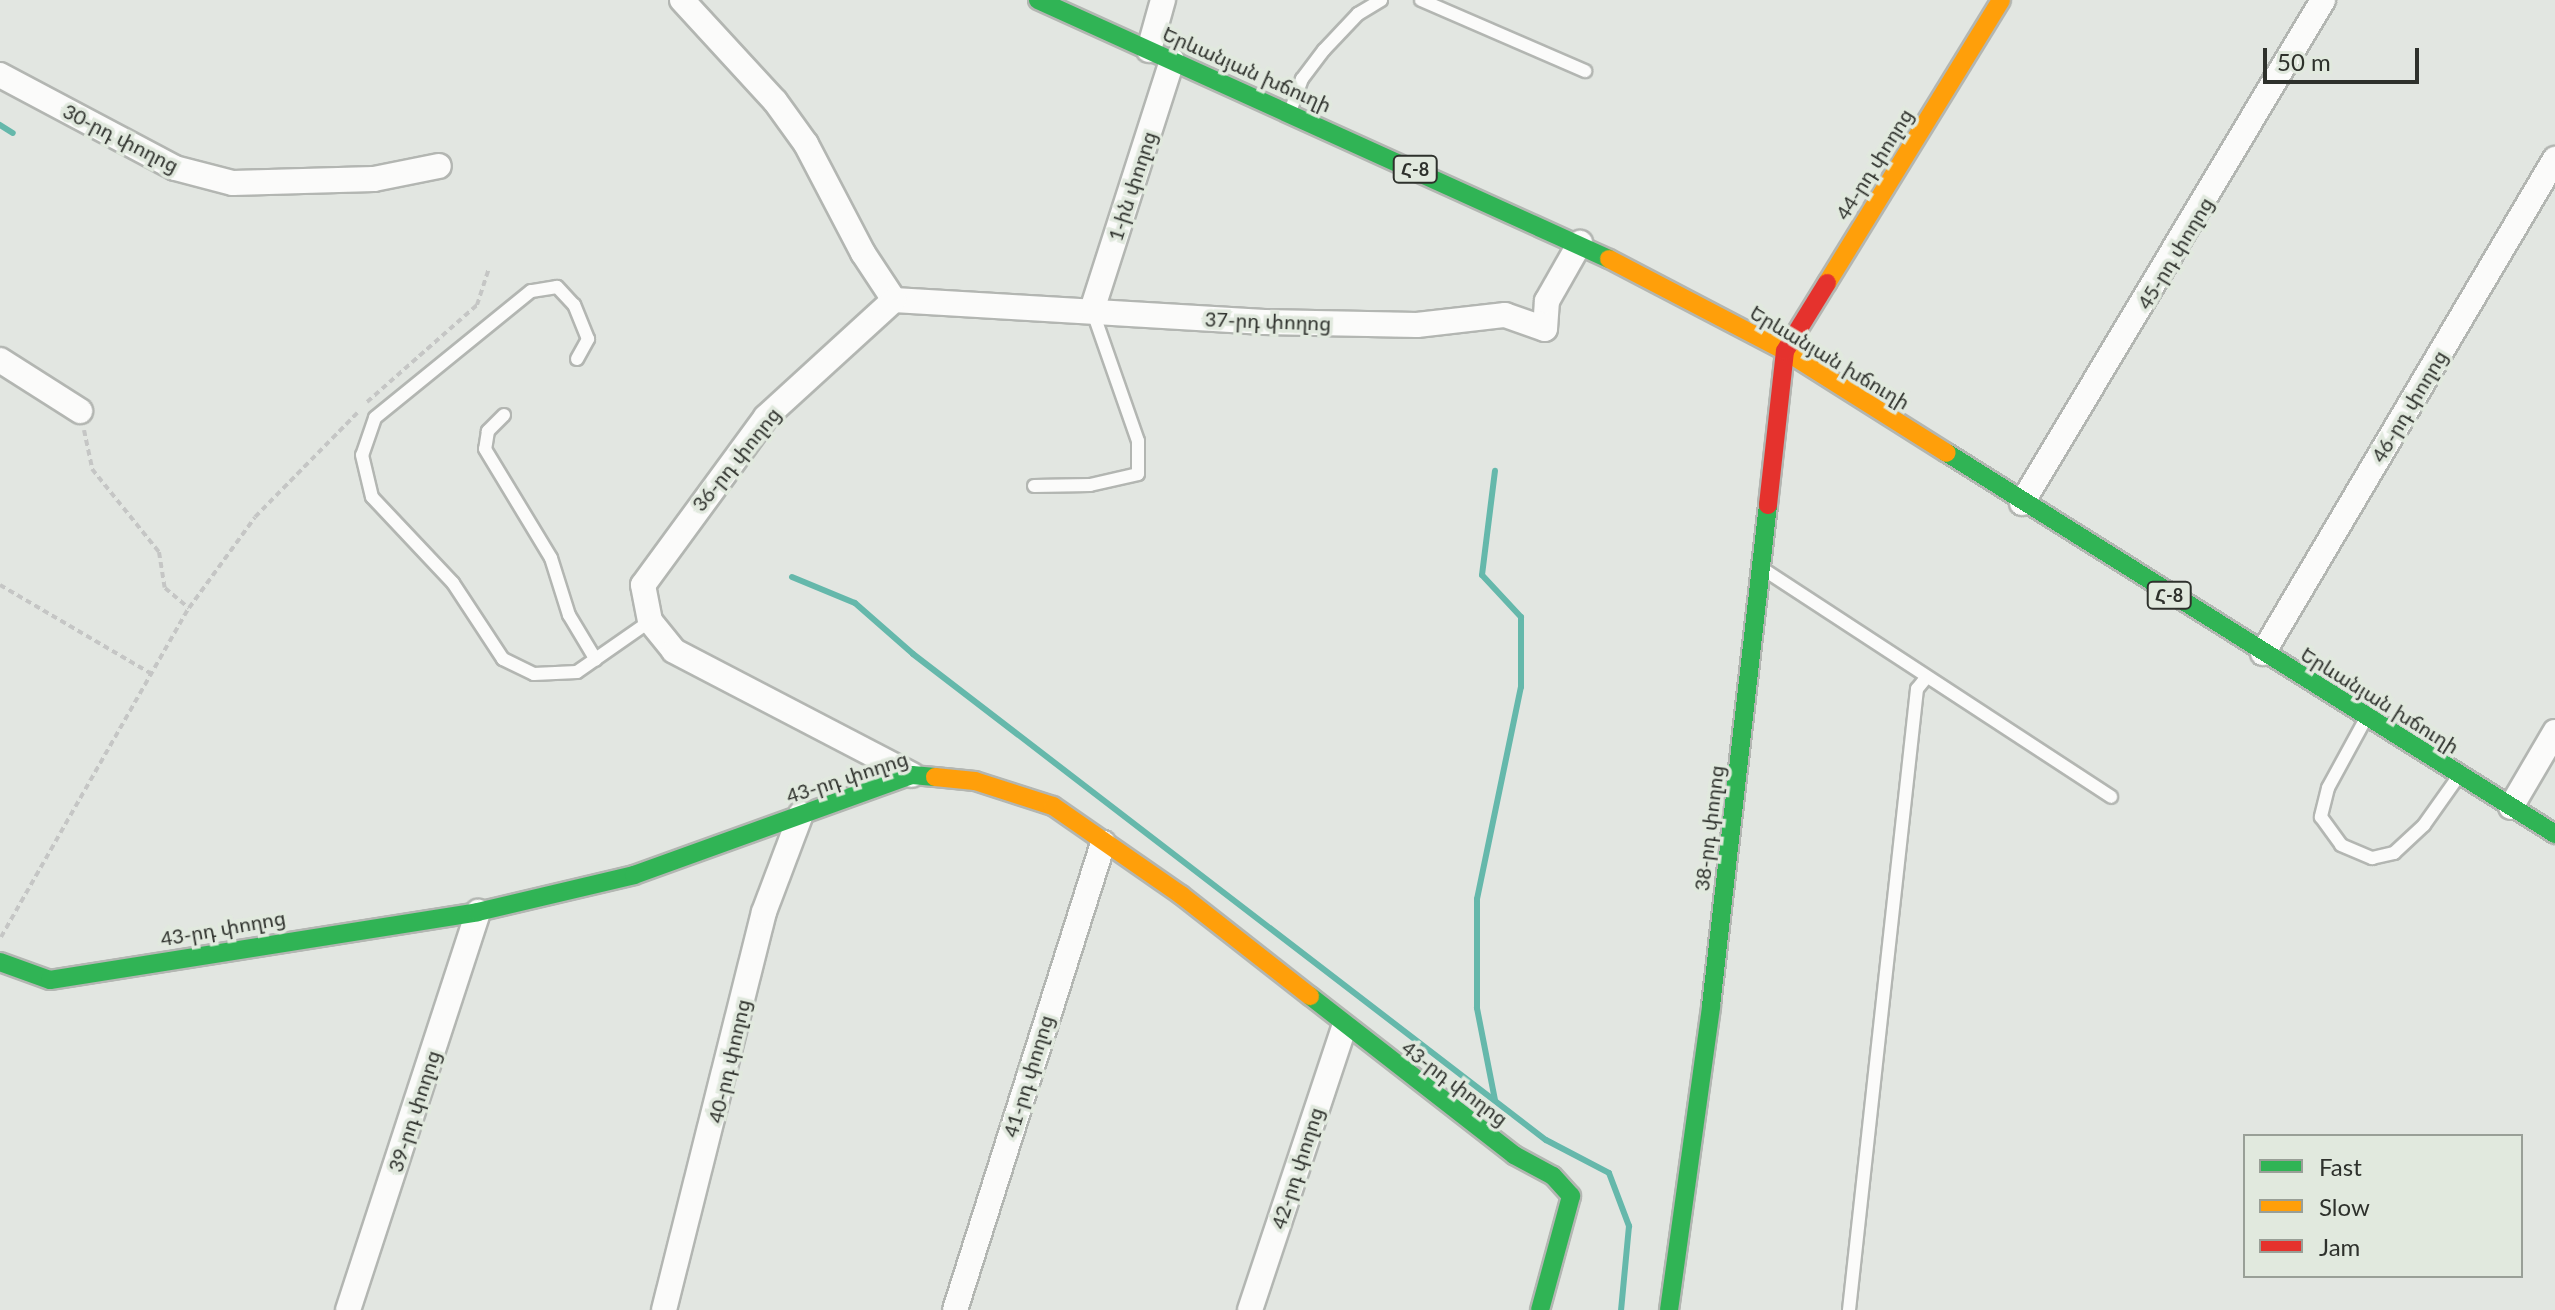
<!DOCTYPE html>
<meta charset="utf-8">
<style>
body{margin:0}
#map{position:relative;width:2555px;height:1310px;overflow:hidden;background:#e2e6e1;font-family:Lato,"Noto Sans Armenian",sans-serif}
div>[style]{position:absolute}
.stream>*{height:6px;margin:-3px;padding:0 3px;transform-origin:3px;border-radius:3px;background:#65b8ab}
.path>*{height:4px;margin-top:-2px;transform-origin:0;background:repeating-linear-gradient(90deg,#c5c6c5 0 6px,transparent 0 10px)}
.roads{filter:drop-shadow(2px 0 #b3b6b2) drop-shadow(-2px 0 #b3b6b2) drop-shadow(0 2px #b3b6b2) drop-shadow(0 -2px #b3b6b2)}
.lane>*{height:12px;margin:-6px;padding:0 6px;transform-origin:6px;border-radius:6px;background:#fbfbfa}
.street>*{height:24px;margin:-12px;padding:0 12px;transform-origin:12px;border-radius:12px;background:#fbfbfa}
.fast>*{height:18px;margin:-9px;padding:0 9px;transform-origin:9px;border-radius:9px;background:#30b455}
.slow>*{height:18px;margin:-9px;padding:0 9px;transform-origin:9px;border-radius:9px;background:#ff9f0a}
.jam>*{height:18px;margin:-9px;padding:0 9px;transform-origin:9px;border-radius:9px;background:#e5322d}
span{translate:-50% -50%;white-space:nowrap;text-align:center;line-height:1.15;-webkit-text-stroke:7px #e1e9de;paint-order:stroke}
.shield-label span{padding:2px 6px;background:#e1e9de;border:2px solid;border-radius:6px;-webkit-text-stroke-width:0}
.shield-label{font-size:18px;color:#2e312c;font-weight:700}
.street-label{font-size:20px;color:#2e312c}
.legend{position:absolute;left:2243px;top:1134px;width:280px;height:144px;box-sizing:border-box;background:#e1e9de;border:2px solid #999f97;margin:0;padding:10px 14px;list-style:none;font-size:24px;color:#2e312c}
.legend li{display:flex;align-items:center;gap:16px;height:40px}
.legend b{width:40px;border:2px solid #999f97}
.scale{position:absolute;left:2263px;top:48px;width:156px;height:36px;box-sizing:border-box;border:4px solid #2e312c;border-top:0;padding-left:10px;font-size:24px;line-height:28px;white-space:nowrap;color:#2e312c;-webkit-text-stroke:6px #e1e9de;paint-order:stroke}
</style>
<div id="map">
<div class="stream">
<div style="left:0;top:125px;width:15px;rotate:32deg"></div>
<div style="left:792px;top:577px;width:68px;rotate:22.4deg"></div>
<div style="left:855px;top:603px;width:77px;rotate:41.3deg"></div>
<div style="left:913px;top:654px;width:798px;rotate:37.52deg"></div>
<div style="left:1546px;top:1140px;width:71px;rotate:27.6deg"></div>
<div style="left:1609px;top:1173px;width:57px;rotate:69.3deg"></div>
<div style="left:1629px;top:1226px;width:84px;rotate:95.4deg"></div>
<div style="left:1495px;top:1100px;width:94px;rotate:-101.1deg"></div>
<div style="left:1477px;top:1008px;width:109px;rotate:-90deg"></div>
<div style="left:1477px;top:899px;width:217px;rotate:-78.3deg"></div>
<div style="left:1521px;top:687px;width:70px;rotate:-90deg"></div>
<div style="left:1521px;top:617px;width:57px;rotate:-132.9deg"></div>
<div style="left:1482px;top:575px;width:105px;rotate:-82.9deg"></div>
</div>
<div class="path">
<div style="left:367px;top:402px;width:147px;rotate:-41.4deg"></div>
<div style="left:477px;top:305px;width:39px;rotate:-72deg"></div>
<div style="left:84px;top:430px;width:40px;rotate:78deg"></div>
<div style="left:92px;top:469px;width:107px;rotate:51.1deg"></div>
<div style="left:159px;top:552px;width:36px;rotate:81deg"></div>
<div style="left:165px;top:588px;width:31px;rotate:40deg"></div>
<div style="left:0;top:585px;width:174px;rotate:30.4deg"></div>
<div style="left:1px;top:937px;width:379px;rotate:-60.3deg"></div>
<div style="left:189px;top:608px;width:112px;rotate:-54deg"></div>
<div style="left:255px;top:517px;width:148px;rotate:-45.5deg"></div>
</div>
<div class="roads">
<div class="lane">
<div style="left:1421px;top:0;width:179px;rotate:23.4deg"></div>
<div style="left:1291px;top:109px;width:32px;rotate:-70deg"></div>
<div style="left:1302px;top:79px;width:36px;rotate:-53deg"></div>
<div style="left:1324px;top:50px;width:50px;rotate:-46.6deg"></div>
<div style="left:1358px;top:14px;width:27px;rotate:-31deg"></div>
<div style="left:577px;top:359px;width:23px;rotate:-61deg"></div>
<div style="left:588px;top:339px;width:37px;rotate:-112deg"></div>
<div style="left:574px;top:305px;width:25px;rotate:-133deg"></div>
<div style="left:557px;top:287px;width:26px;rotate:171deg"></div>
<div style="left:531px;top:291px;width:201px;rotate:140.9deg"></div>
<div style="left:375px;top:418px;width:39px;rotate:109deg"></div>
<div style="left:362px;top:455px;width:43px;rotate:76.6deg"></div>
<div style="left:372px;top:497px;width:118px;rotate:46.7deg"></div>
<div style="left:453px;top:583px;width:91px;rotate:56.7deg"></div>
<div style="left:503px;top:659px;width:34px;rotate:26deg"></div>
<div style="left:534px;top:674px;width:43px;rotate:-2.7deg"></div>
<div style="left:577px;top:672px;width:89px;rotate:-34.9deg"></div>
<div style="left:504px;top:415px;width:23px;rotate:135deg"></div>
<div style="left:488px;top:431px;width:18px;rotate:99deg"></div>
<div style="left:485px;top:449px;width:127px;rotate:58.8deg"></div>
<div style="left:551px;top:558px;width:60px;rotate:72.5deg"></div>
<div style="left:569px;top:615px;width:52px;rotate:59deg"></div>
<div style="left:1034px;top:486px;width:56px;rotate:-1deg"></div>
<div style="left:1090px;top:485px;width:49px;rotate:-12.9deg"></div>
<div style="left:1138px;top:474px;width:33px;rotate:-90deg"></div>
<div style="left:1138px;top:441px;width:139px;rotate:-109.3deg"></div>
<div style="left:1763px;top:569px;width:416px;rotate:33.2deg"></div>
<div style="left:2365px;top:720px;width:77px;rotate:118.6deg"></div>
<div style="left:2328px;top:788px;width:30px;rotate:104deg"></div>
<div style="left:2321px;top:817px;width:34px;rotate:54deg"></div>
<div style="left:2341px;top:845px;width:34px;rotate:23deg"></div>
<div style="left:2372px;top:858px;width:23px;rotate:-13deg"></div>
<div style="left:2394px;top:853px;width:41px;rotate:-43deg"></div>
<div style="left:2424px;top:825px;width:59px;rotate:-54.7deg"></div>
<div style="left:1849px;top:1310px;width:625px;rotate:-83.75deg"></div>
<div style="left:1917px;top:689px;width:14px;rotate:-51deg"></div>
</div>
<div class="street">
<div style="left:682px;top:0;width:137px;rotate:47.4deg"></div>
<div style="left:775px;top:101px;width:53px;rotate:54.2deg"></div>
<div style="left:806px;top:144px;width:123px;rotate:62.4deg"></div>
<div style="left:863px;top:253px;width:56px;rotate:56.6deg"></div>
<div style="left:1149px;top:50px;width:52px;rotate:-74.4deg"></div>
<div style="left:0;top:75px;width:198px;rotate:28deg"></div>
<div style="left:175px;top:168px;width:60px;rotate:14.5deg"></div>
<div style="left:233px;top:183px;width:141px;rotate:-1.6deg"></div>
<div style="left:374px;top:179px;width:66px;rotate:-11.3deg"></div>
<div style="left:894px;top:300px;width:371px;rotate:3.4deg"></div>
<div style="left:1264px;top:322px;width:153px;rotate:1.1deg"></div>
<div style="left:1417px;top:325px;width:89px;rotate:-6.5deg"></div>
<div style="left:1505px;top:315px;width:42px;rotate:19.3deg"></div>
<div style="left:1545px;top:329px;width:28px;rotate:-86deg"></div>
<div style="left:1547px;top:301px;width:67px;rotate:-60.4deg"></div>
<div style="left:894px;top:300px;width:173px;rotate:137.6deg"></div>
<div style="left:766px;top:417px;width:208px;rotate:126.2deg"></div>
<div style="left:643px;top:585px;width:37px;rotate:79deg"></div>
<div style="left:650px;top:621px;width:38px;rotate:51deg"></div>
<div style="left:674px;top:651px;width:268px;rotate:27.5deg"></div>
<div style="left:1092px;top:310px;width:262px;rotate:-72.2deg"></div>
<div style="left:0;top:360px;width:95px;rotate:32.5deg"></div>
<div style="left:2022px;top:503px;width:586px;rotate:-59.1deg"></div>
<div style="left:2263px;top:653px;width:574px;rotate:-59.41deg"></div>
<div style="left:2511px;top:807px;width:87px;rotate:-59.6deg"></div>
<div style="left:348px;top:1310px;width:419px;rotate:-71.9deg"></div>
<div style="left:664px;top:1310px;width:410px;rotate:-75.9deg"></div>
<div style="left:764px;top:912px;width:105px;rotate:-69.3deg"></div>
<div style="left:955px;top:1310px;width:490px;rotate:-72.4deg"></div>
<div style="left:1250px;top:1310px;width:298px;rotate:-71.6deg"></div>
</div>
<div class="fast">
<div style="left:1038px;top:0;width:627px;rotate:24.4deg"></div>
<div style="left:1947px;top:453px;width:718px;rotate:32.07deg"></div>
<div style="left:0;top:962px;width:53px;rotate:19.8deg"></div>
<div style="left:50px;top:980px;width:433px;rotate:-9deg"></div>
<div style="left:478px;top:912px;width:160px;rotate:-13.3deg"></div>
<div style="left:634px;top:875px;width:295px;rotate:-19.8deg"></div>
<div style="left:912px;top:775px;width:23px;rotate:5deg"></div>
<div style="left:1310px;top:996px;width:259px;rotate:37.9deg"></div>
<div style="left:1514px;top:1155px;width:44px;rotate:28.3deg"></div>
<div style="left:1553px;top:1176px;width:27px;rotate:48deg"></div>
<div style="left:1571px;top:1196px;width:118px;rotate:105.2deg"></div>
<div style="left:1669px;top:1310px;width:307px;rotate:-82.1deg"></div>
<div style="left:1711px;top:1006px;width:504px;rotate:-83.51deg"></div>
</div>
<div class="slow">
<div style="left:1609px;top:259px;width:199px;rotate:27.6deg"></div>
<div style="left:1785px;top:351px;width:191px;rotate:32.2deg"></div>
<div style="left:1827px;top:283px;width:332px;rotate:-58.4deg"></div>
<div style="left:935px;top:777px;width:40px;rotate:5.7deg"></div>
<div style="left:975px;top:781px;width:82px;rotate:17.8deg"></div>
<div style="left:1053px;top:806px;width:156px;rotate:34.8deg"></div>
<div style="left:1181px;top:895px;width:164px;rotate:38.1deg"></div>
</div>
<div class="jam">
<div style="left:1768px;top:505px;width:155px;rotate:-83.7deg"></div>
<div style="left:1785px;top:351px;width:80px;rotate:-58.3deg"></div>
</div>
</div>
<div class="shield-label">
<span style="left:1415px;top:169px">Հ-8</span>
<span style="left:2169px;top:595px">Հ-8</span>
</div>
<div class="street-label">
<span style="left:1247px;top:69px;rotate:24deg">Երևանյան խճուղի</span>
<span style="left:121px;top:138px;rotate:27deg">30-րդ փողոց</span>
<span style="left:1874px;top:164px;rotate:-58deg">44-րդ փողոց</span>
<span style="left:1132px;top:186px;rotate:-72deg">1-ին փողոց</span>
<span style="left:2175px;top:253px;rotate:-59deg">45-րդ փողոց</span>
<span style="left:1268px;top:321px;rotate:2deg">37-րդ փողոց</span>
<span style="left:1830px;top:357px;rotate:31deg">Երևանյան խճուղի</span>
<span style="left:2409px;top:406px;rotate:-59deg">46-րդ փողոց</span>
<span style="left:736px;top:459px;rotate:-51deg">36-րդ փողոց</span>
<span style="left:2380px;top:700px;rotate:32deg">Երևանյան խճուղի</span>
<span style="left:847px;top:777px;rotate:-18deg">43-րդ փողոց</span>
<span style="left:1709px;top:828px;rotate:-83deg">38-րդ փողոց</span>
<span style="left:223px;top:928px;rotate:-10deg">43-րդ փողոց</span>
<span style="left:729px;top:1061px;rotate:-77deg">40-րդ փողոց</span>
<span style="left:1028px;top:1076px;rotate:-73deg">41-րդ փողոց</span>
<span style="left:1455px;top:1083px;rotate:37deg">43-րդ փողոց</span>
<span style="left:414px;top:1111px;rotate:-72deg">39-րդ փողոց</span>
<span style="left:1297px;top:1168px;rotate:-72deg">42-րդ փողոց</span>
</div>
<ul class="legend">
<li><b style="height:10px;background:#30b455"></b>Fast</li>
<li><b style="height:10px;background:#ff9f0a"></b>Slow</li>
<li><b style="height:10px;background:#e5322d"></b>Jam</li>
</ul>
<div class="scale">50 m</div>
</div>
